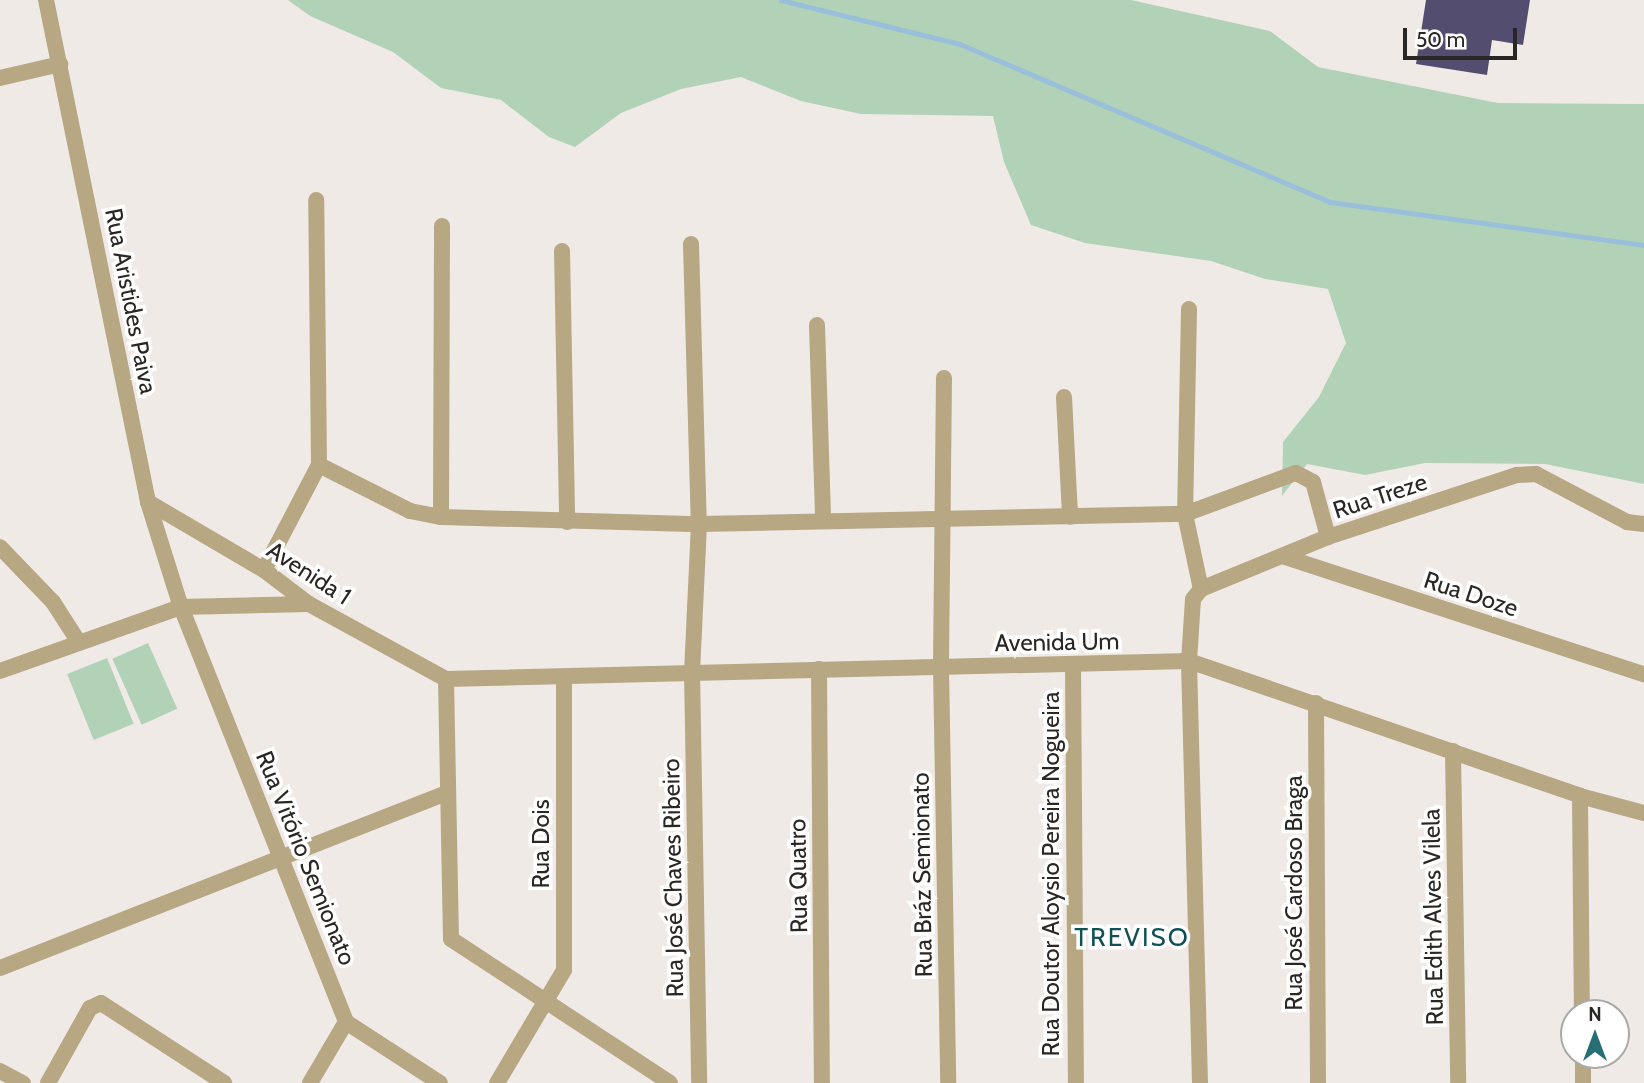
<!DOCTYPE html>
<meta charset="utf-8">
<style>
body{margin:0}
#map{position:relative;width:1644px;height:1083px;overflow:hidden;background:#f0eae7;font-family:Cabin,sans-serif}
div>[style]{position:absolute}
.green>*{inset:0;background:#b2d2b7;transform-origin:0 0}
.stream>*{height:4.5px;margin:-2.25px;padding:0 2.25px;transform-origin:2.25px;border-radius:2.25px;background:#9abfdb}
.building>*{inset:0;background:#534e70}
.street>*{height:16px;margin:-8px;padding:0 8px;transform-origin:8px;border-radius:8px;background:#b7a783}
span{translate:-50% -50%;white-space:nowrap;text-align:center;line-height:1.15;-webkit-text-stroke:7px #fff;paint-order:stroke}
.street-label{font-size:24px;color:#292725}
.neighbourhood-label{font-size:26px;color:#125055;letter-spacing:2px}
.north{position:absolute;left:1560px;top:999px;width:70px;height:70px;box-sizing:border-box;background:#fff;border:2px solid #a9a9a8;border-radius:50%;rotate:0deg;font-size:19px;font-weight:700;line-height:28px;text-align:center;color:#292725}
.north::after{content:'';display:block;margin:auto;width:24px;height:32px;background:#256f75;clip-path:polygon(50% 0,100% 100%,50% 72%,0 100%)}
.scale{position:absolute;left:1403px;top:28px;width:114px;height:32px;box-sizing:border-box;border:4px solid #292725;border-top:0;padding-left:9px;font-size:21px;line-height:24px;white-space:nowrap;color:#292725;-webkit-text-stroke:5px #fff;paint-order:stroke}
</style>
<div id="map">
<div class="green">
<div style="clip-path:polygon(288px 0,1131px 0,1270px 31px,1318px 67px,1498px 103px,1644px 104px,1644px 484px,1545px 464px,1425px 463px,1365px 475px,1307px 464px,1282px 496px,1283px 442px,1319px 397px,1346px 343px,1328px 289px,1265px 279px,1211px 261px,1085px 243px,1031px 225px,1004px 162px,993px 116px,861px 114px,801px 101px,741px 77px,681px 89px,621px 113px,575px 147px,549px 137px,501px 100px,441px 88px,393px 52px,310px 16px)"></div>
<div style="left:148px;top:643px;width:72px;height:39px;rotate:66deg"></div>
<div style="left:107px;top:658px;width:71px;height:43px;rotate:68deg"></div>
</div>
<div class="stream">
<div style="left:781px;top:0;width:184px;rotate:13.8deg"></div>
<div style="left:960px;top:44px;width:402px;rotate:23.1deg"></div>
<div style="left:1330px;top:202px;width:317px;rotate:7.8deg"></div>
</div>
<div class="building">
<div style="clip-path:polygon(1426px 0,1530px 0,1523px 45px,1492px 40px,1487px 75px,1416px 64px)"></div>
</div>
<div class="street">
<div style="left:46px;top:0;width:512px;rotate:78.51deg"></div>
<div style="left:148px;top:502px;width:110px;rotate:72.6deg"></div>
<div style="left:181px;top:607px;width:447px;rotate:68.3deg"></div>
<div style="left:346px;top:1022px;width:112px;rotate:33deg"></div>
<div style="left:0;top:78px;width:62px;rotate:-13.1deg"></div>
<div style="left:691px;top:244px;width:280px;rotate:88.4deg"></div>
<div style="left:699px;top:524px;width:147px;rotate:92.7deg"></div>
<div style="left:692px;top:671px;width:412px;rotate:89deg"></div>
<div style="left:562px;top:251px;width:271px;rotate:88.9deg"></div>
<div style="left:1189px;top:309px;width:205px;rotate:91.1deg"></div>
<div style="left:1185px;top:514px;width:77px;rotate:78deg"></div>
<div style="left:817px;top:325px;width:196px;rotate:88.2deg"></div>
<div style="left:944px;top:378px;width:289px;rotate:90.6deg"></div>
<div style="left:941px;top:667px;width:416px;rotate:89deg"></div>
<div style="left:1064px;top:397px;width:120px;rotate:87.1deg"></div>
<div style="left:319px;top:465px;width:102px;rotate:26.8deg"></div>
<div style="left:410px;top:511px;width:32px;rotate:11deg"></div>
<div style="left:441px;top:517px;width:258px;rotate:1.6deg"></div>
<div style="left:699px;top:524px;width:486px;rotate:-1.2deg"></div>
<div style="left:1185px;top:514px;width:118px;rotate:-20.3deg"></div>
<div style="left:1296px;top:473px;width:19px;rotate:28deg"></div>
<div style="left:1313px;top:482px;width:57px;rotate:74.7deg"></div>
<div style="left:148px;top:502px;width:134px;rotate:30.4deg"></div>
<div style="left:264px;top:570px;width:56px;rotate:37.1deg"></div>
<div style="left:309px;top:604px;width:156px;rotate:28.7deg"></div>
<div style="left:446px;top:679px;width:743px;rotate:-1.39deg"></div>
<div style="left:1189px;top:661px;width:414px;rotate:19deg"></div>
<div style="left:1580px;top:796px;width:66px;rotate:14.9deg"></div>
<div style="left:441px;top:517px;width:291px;rotate:-89.8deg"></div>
<div style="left:0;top:547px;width:76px;rotate:46.1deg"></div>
<div style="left:53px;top:602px;width:46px;rotate:57.3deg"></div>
<div style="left:1285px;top:557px;width:378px;rotate:18.1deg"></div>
<div style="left:264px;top:570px;width:119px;rotate:-62.4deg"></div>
<div style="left:319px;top:465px;width:265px;rotate:-90.6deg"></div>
<div style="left:1073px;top:664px;width:419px;rotate:89.6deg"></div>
<div style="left:819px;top:669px;width:414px;rotate:89.6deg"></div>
<div style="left:0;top:671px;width:192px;rotate:-19.5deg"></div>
<div style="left:181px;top:607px;width:128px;rotate:-1.3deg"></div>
<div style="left:446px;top:679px;width:260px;rotate:88.9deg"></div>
<div style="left:451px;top:939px;width:262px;rotate:33.3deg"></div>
<div style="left:1316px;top:703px;width:380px;rotate:89.7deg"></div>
<div style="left:1453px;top:751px;width:332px;rotate:89.1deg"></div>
<div style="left:1580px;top:796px;width:217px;rotate:89.5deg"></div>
<div style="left:0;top:968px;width:480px;rotate:-21.4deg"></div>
<div style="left:1583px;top:1055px;width:28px;rotate:90deg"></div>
<div style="left:0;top:1071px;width:26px;rotate:28deg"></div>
<div style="left:48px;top:1083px;width:86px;rotate:-60.8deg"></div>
<div style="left:90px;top:1008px;width:12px;rotate:-24deg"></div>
<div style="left:101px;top:1003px;width:147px;rotate:33deg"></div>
<div style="left:310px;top:1083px;width:71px;rotate:-59.5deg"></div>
<div style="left:497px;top:1083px;width:131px;rotate:-59.3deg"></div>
<div style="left:564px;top:970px;width:291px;rotate:-90deg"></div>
<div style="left:1200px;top:1083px;width:422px;rotate:-91.5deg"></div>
<div style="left:1189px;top:661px;width:62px;rotate:-86.3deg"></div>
<div style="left:1193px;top:599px;width:13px;rotate:-51deg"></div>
<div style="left:1201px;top:589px;width:137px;rotate:-22.3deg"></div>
<div style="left:1328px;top:537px;width:199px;rotate:-18.2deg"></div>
<div style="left:1517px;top:475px;width:19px;rotate:-3deg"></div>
<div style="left:1536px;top:474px;width:103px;rotate:27.8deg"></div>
<div style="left:1627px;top:522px;width:17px;rotate:7deg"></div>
</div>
<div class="street-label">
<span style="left:131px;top:301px;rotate:79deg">Rua Aristides Paiva</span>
<span style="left:1380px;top:496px;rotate:-18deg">Rua Treze</span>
<span style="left:309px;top:573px;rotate:33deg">Avenida 1</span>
<span style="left:1471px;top:594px;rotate:18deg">Rua Doze</span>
<span style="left:1057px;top:642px;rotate:-1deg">Avenida Um</span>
<span style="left:541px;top:844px;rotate:-90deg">Rua Dois</span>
<span style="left:306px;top:858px;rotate:68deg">Rua Vitório Semionato</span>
<span style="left:1051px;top:874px;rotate:-90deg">Rua Doutor Aloysio Pereira Nogueira</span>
<span style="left:922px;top:875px;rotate:-91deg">Rua Bráz Semionato</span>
<span style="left:798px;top:876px;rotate:-91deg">Rua Quatro</span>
<span style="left:673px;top:878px;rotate:-91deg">Rua José Chaves Ribeiro</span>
<span style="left:1294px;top:893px;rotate:-90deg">Rua José Cardoso Braga</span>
<span style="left:1433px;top:917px;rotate:-91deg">Rua Edith Alves Vilela</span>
</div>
<div class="neighbourhood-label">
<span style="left:1132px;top:938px">TREVISO</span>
</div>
<div class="north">N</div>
<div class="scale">50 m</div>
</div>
